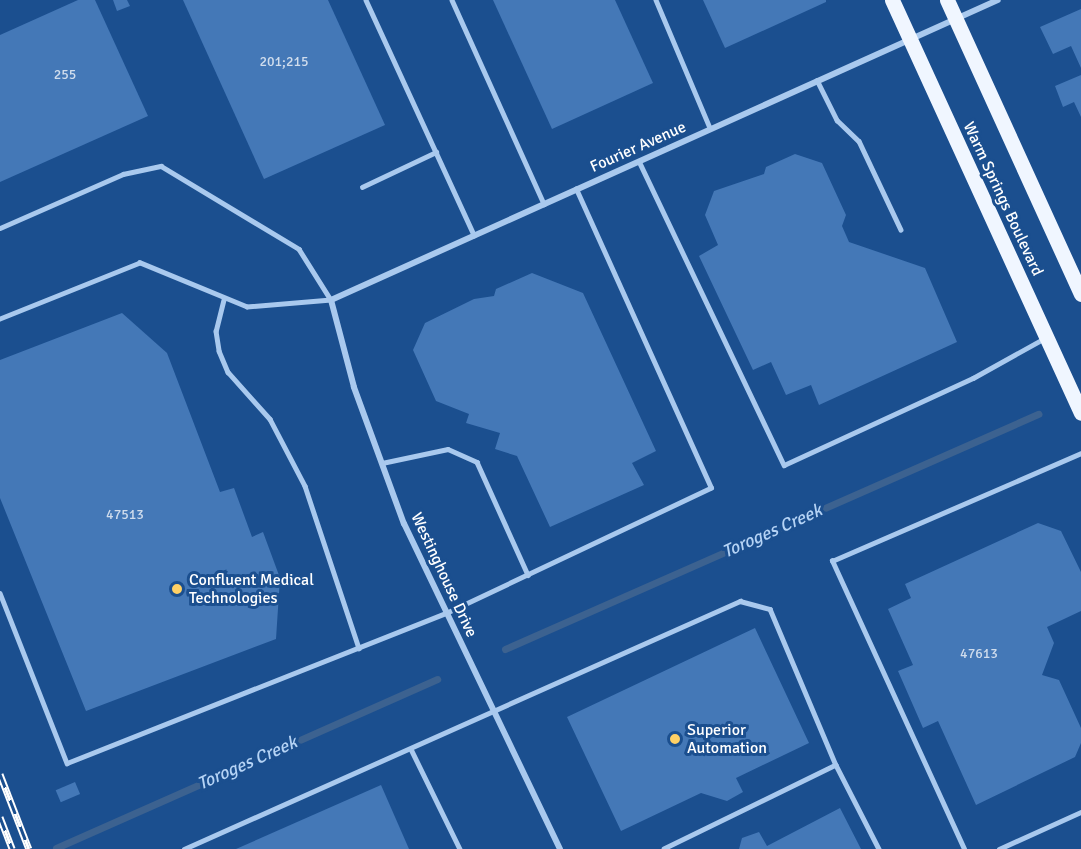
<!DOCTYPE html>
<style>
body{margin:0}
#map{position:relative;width:1081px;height:849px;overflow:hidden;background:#1b4f8f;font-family:Signika,sans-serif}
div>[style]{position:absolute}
.stream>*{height:7px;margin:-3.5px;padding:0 3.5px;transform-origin:3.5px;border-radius:3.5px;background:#3c6290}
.building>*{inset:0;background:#4478b7;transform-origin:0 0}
.lane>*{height:4.5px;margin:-2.25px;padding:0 2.25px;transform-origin:2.25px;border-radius:2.25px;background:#a9c9ee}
.street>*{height:6px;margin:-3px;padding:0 3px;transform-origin:3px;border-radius:3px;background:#a9c9ee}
.primary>*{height:15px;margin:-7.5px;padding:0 7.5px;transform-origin:7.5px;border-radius:7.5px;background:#f0f6ff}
.rail>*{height:7px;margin-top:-3.5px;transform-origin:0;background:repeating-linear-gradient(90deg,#1b4f8f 0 14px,#fff 0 28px);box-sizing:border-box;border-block:2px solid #fff}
.dots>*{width:16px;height:16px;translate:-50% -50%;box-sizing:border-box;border:3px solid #1b4f8f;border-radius:50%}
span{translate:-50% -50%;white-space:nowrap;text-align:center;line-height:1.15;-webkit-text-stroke:6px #1b4f8f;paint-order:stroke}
.number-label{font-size:14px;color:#d0dded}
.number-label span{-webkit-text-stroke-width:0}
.street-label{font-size:16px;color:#fff}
.poi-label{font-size:16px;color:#fff}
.left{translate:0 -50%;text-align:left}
.water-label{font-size:18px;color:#b5d3f5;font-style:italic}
</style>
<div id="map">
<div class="stream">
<div style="left:505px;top:649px;width:583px;rotate:-23.79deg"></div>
<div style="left:56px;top:848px;width:417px;rotate:-23.9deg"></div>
</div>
<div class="building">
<div style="clip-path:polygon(78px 0,95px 0,148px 116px,0 182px,0 35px)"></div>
<div style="clip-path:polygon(113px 0,127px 0,130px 6px,117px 11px)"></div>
<div style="clip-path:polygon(183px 0,328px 0,385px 125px,264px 179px)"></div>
<div style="clip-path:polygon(493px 0,615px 0,653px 83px,552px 129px)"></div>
<div style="clip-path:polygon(703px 0,826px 0,826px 2px,725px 48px)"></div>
<div style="clip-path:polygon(1081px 9px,1081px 68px,1071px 46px,1053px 54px,1040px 27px)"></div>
<div style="clip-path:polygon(1081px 75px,1081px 117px,1074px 102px,1063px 107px,1055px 86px)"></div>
<div style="clip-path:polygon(795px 154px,822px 163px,846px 215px,842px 226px,849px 242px,925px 268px,957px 342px,819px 405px,811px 385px,786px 395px,771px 362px,753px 370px,699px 256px,718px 245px,705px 215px,714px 191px,764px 174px,766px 167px)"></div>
<div style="clip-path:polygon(532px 273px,583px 293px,656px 451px,632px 463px,644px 485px,550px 527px,517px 456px,495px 449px,500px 433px,466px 423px,469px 414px,436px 401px,413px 350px,425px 323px,474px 299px,494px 296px,496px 289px)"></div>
<div style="clip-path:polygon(122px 313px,167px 353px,220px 492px,234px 488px,252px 537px,263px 532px,280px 578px,276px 639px,86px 711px,0 498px,0 360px)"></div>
<div style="clip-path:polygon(1038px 523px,1061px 531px,1081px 572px,1081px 611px,1047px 627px,1054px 643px,1042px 675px,1059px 680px,1081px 728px,1081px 743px,1075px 757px,976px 805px,938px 721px,923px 728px,898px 671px,913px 665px,888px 609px,911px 598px,905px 584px)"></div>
<div style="clip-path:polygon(755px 628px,809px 743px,736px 778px,743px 792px,727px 801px,701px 793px,621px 831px,567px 717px)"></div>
<div style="left:75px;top:782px;width:13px;height:21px;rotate:67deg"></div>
<div style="clip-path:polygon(381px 785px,409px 849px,236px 849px)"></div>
<div style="clip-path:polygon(840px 808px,861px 849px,739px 849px,742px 838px,759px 832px,767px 846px)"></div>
</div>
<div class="lane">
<div style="left:366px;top:0;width:259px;rotate:65.3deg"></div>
<div style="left:452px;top:0;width:224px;rotate:65.7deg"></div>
<div style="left:656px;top:0;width:139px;rotate:67.1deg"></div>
<div style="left:817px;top:80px;width:45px;rotate:63.4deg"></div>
<div style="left:837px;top:120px;width:30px;rotate:44deg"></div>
<div style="left:859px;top:141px;width:98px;rotate:64.7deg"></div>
<div style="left:639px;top:161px;width:337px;rotate:64.5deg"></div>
<div style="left:784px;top:465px;width:208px;rotate:-24.7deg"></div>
<div style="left:973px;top:378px;width:80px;rotate:-29.1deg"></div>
<div style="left:362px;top:187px;width:82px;rotate:-25.3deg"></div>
<div style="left:0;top:228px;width:134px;rotate:-23.7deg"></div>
<div style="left:123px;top:174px;width:39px;rotate:-12deg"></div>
<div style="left:161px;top:166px;width:161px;rotate:31deg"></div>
<div style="left:299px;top:249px;width:60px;rotate:57.9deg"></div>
<div style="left:331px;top:300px;width:84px;rotate:175.2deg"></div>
<div style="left:247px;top:307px;width:116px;rotate:-157.6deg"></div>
<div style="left:140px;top:263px;width:151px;rotate:158.2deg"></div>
<div style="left:224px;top:300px;width:32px;rotate:104deg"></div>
<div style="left:216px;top:331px;width:20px;rotate:81deg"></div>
<div style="left:219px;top:351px;width:23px;rotate:67deg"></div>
<div style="left:228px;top:372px;width:63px;rotate:48.2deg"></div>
<div style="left:270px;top:419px;width:76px;rotate:62.4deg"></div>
<div style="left:305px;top:486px;width:171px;rotate:71.6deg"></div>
<div style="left:382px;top:463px;width:67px;rotate:-12deg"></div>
<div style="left:448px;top:449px;width:32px;rotate:24deg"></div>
<div style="left:477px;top:462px;width:124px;rotate:65.7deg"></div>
<div style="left:0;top:593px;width:183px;rotate:68.5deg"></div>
<div style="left:67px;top:763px;width:408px;rotate:-21.6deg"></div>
<div style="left:446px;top:613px;width:293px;rotate:-25.3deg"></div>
<div style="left:711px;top:488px;width:328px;rotate:-114.3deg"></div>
<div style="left:411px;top:749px;width:111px;rotate:63.9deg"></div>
<div style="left:836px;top:765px;width:94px;rotate:62.9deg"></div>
<div style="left:184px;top:849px;width:609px;rotate:-24.04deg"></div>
<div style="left:740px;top:601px;width:31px;rotate:15deg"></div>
<div style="left:770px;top:609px;width:169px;rotate:67.1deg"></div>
<div style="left:836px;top:765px;width:191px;rotate:154deg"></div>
<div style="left:964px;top:849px;width:317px;rotate:-114.6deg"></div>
<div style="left:832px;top:561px;width:271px;rotate:-23.4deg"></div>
<div style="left:999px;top:849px;width:90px;rotate:-24.3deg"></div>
</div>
<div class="street">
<div style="left:560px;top:849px;width:361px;rotate:-115.6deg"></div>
<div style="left:404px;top:524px;width:146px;rotate:-110.1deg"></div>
<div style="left:354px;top:387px;width:90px;rotate:-104.8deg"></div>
<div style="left:331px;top:300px;width:731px;rotate:-24.22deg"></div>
</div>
<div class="primary">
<div style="left:892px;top:0;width:454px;rotate:65.4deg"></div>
<div style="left:947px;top:0;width:323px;rotate:65.5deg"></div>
</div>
<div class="rail">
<div style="left:0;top:774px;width:80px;rotate:68.9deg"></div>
<div style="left:0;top:817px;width:34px;rotate:69deg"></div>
</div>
<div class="dots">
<div style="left:177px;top:589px;background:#ffd166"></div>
<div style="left:675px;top:739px;background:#ffd166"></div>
</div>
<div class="number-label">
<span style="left:284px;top:62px">201;215</span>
<span style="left:65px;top:75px">255</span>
<span style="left:125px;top:515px">47513</span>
<span style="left:979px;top:654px">47613</span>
</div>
<div class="street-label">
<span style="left:638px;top:147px;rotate:-24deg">Fourier Avenue</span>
<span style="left:1003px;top:199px;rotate:65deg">Warm Springs Boulevard</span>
<span style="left:444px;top:575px;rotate:65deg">Westinghouse Drive</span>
</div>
<div class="poi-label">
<span class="left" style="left:189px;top:589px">Confluent Medical<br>Technologies</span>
<span class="left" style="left:687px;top:739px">Superior<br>Automation</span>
</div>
<div class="water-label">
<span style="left:772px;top:531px;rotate:-24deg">Toroges Creek</span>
<span style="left:247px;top:763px;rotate:-24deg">Toroges Creek</span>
</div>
</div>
